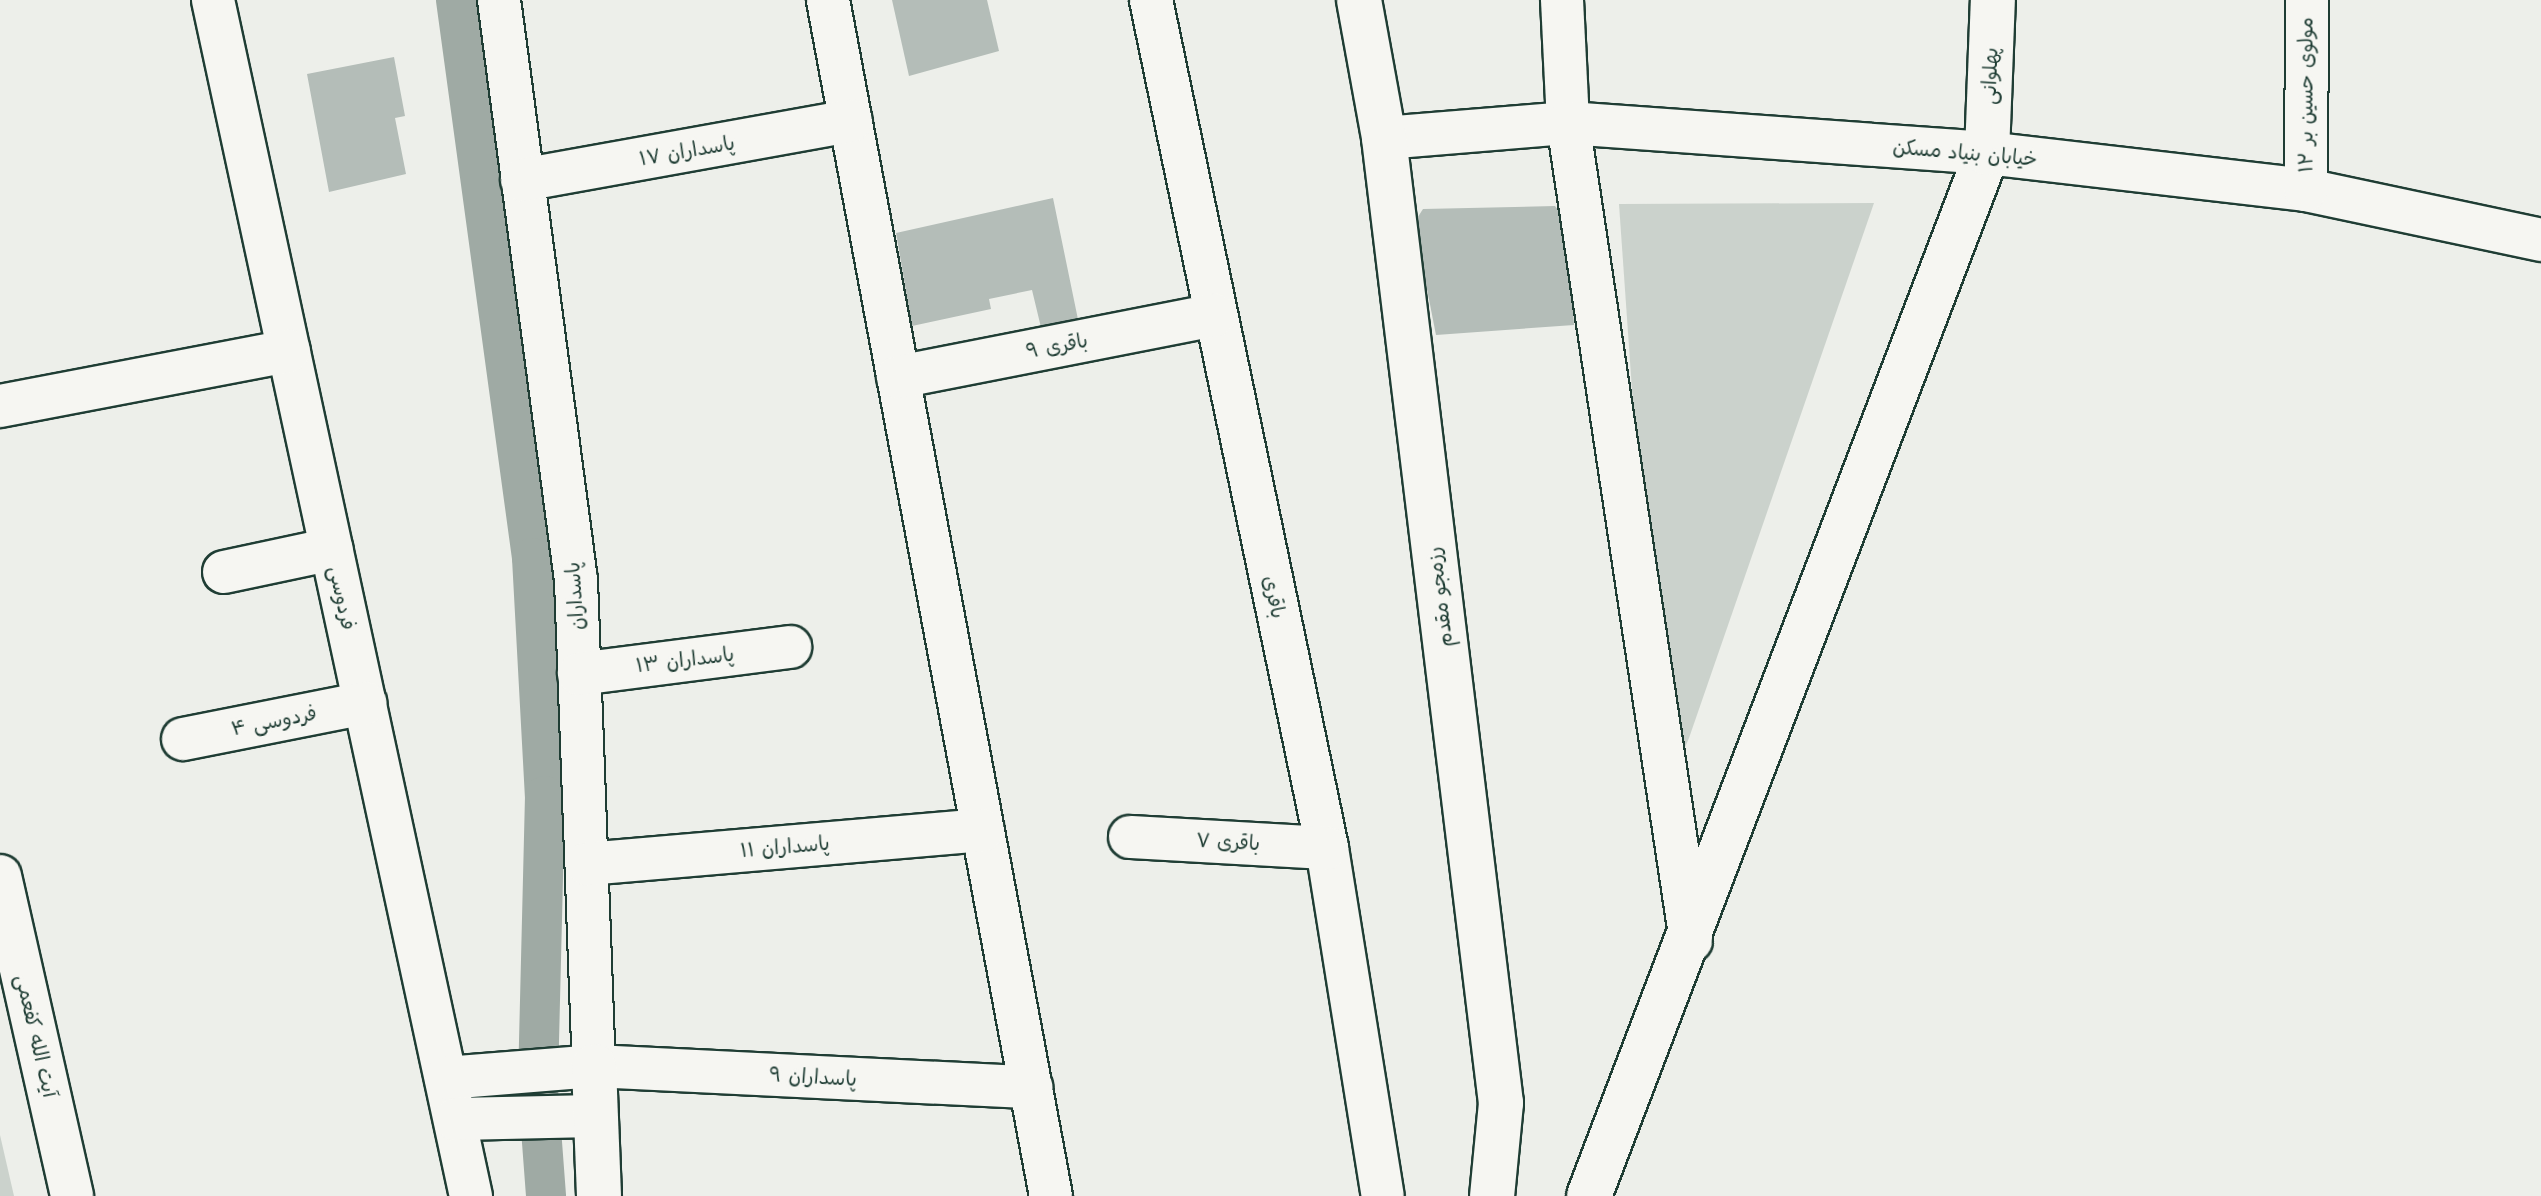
<!DOCTYPE html>
<meta charset="utf-8">
<style>
body{margin:0}
#map{position:relative;width:2541px;height:1196px;overflow:hidden;background:#edefea;font-family:"Shantell Sans","Playpen Sans Arabic",sans-serif}
div>[style]{position:absolute}
.green>*{inset:0;background:#cbd2cc}
.canal>*{height:40px;margin:-20px;padding:0 20px;transform-origin:20px;border-radius:20px;background:#9faaa4}
.building>*{inset:0;background:#b4bdb8}
.roads{filter:drop-shadow(2px 0 #1f3d34) drop-shadow(-2px 0 #1f3d34) drop-shadow(0 2px #1f3d34) drop-shadow(0 -2px #1f3d34)}
.minor>*{height:42px;margin:-21px;padding:0 21px;transform-origin:21px;border-radius:21px;background:#f6f6f2}
.tertiary>*{height:44px;margin:-22px;padding:0 22px;transform-origin:22px;border-radius:22px;background:#f6f6f2}
span{translate:-50% -50%;white-space:nowrap;text-align:center;line-height:1.15;-webkit-text-stroke:6px #f6f6f2;paint-order:stroke}
.street-label{font-size:20px;color:#1f3d34}
</style>
<div id="map">
<div class="green">
<div style="clip-path:polygon(1874px 203px,1689px 738px,1661px 804px,1619px 204px)"></div>
<div style="clip-path:polygon(0 1135px,14px 1196px,0 1196px)"></div>
</div>
<div class="canal">
<div style="left:456px;top:0;width:563px;rotate:82.24deg"></div>
<div style="left:532px;top:558px;width:238px;rotate:86.9deg"></div>
<div style="left:545px;top:796px;width:253px;rotate:91.4deg"></div>
<div style="left:538px;top:1089px;width:107px;rotate:85.7deg"></div>
</div>
<div class="building">
<div style="clip-path:polygon(892px 0,987px 0,999px 51px,909px 76px)"></div>
<div style="clip-path:polygon(394px 57px,405px 116px,395px 118px,406px 174px,329px 192px,307px 74px)"></div>
<div style="clip-path:polygon(1053px 198px,1081px 334px,1044px 340px,1032px 290px,989px 299px,991px 309px,912px 326px,896px 233px)"></div>
<div style="clip-path:polygon(1555px 206px,1567px 222px,1574px 325px,1436px 335px,1414px 223px,1423px 209px)"></div>
</div>
<div class="roads">
<div class="minor">
<div style="left:213px;top:0;width:1224px;rotate:77.83deg"></div>
<div style="left:499px;top:0;width:585px;rotate:82.44deg"></div>
<div style="left:576px;top:580px;width:486px;rotate:87.9deg"></div>
<div style="left:828px;top:0;width:1217px;rotate:79.44deg"></div>
<div style="left:1151px;top:0;width:866px;rotate:78.27deg"></div>
<div style="left:1327px;top:848px;width:352px;rotate:80.9deg"></div>
<div style="left:1562px;top:0;width:123px;rotate:87.2deg"></div>
<div style="left:1568px;top:123px;width:827px;rotate:81.45deg"></div>
<div style="left:1384px;top:138px;width:185px;rotate:-4.7deg"></div>
<div style="left:1568px;top:123px;width:420px;rotate:4.1deg"></div>
<div style="left:1987px;top:153px;width:321px;rotate:6.6deg"></div>
<div style="left:2306px;top:190px;width:240px;rotate:12deg"></div>
<div style="left:522px;top:180px;width:334px;rotate:-10.2deg"></div>
<div style="left:2306px;top:190px;width:190px;rotate:-89.7deg"></div>
<div style="left:898px;top:377px;width:323px;rotate:-11.1deg"></div>
<div style="left:0;top:406px;width:294px;rotate:-10.8deg"></div>
<div style="left:224px;top:572px;width:110px;rotate:-12deg"></div>
<div style="left:579px;top:674px;width:213px;rotate:-7.3deg"></div>
<div style="left:183px;top:739px;width:186px;rotate:-11.2deg"></div>
<div style="left:1130px;top:837px;width:197px;rotate:3.2deg"></div>
<div style="left:587px;top:864px;width:397px;rotate:-4.9deg"></div>
<div style="left:0;top:876px;width:328px;rotate:77.3deg"></div>
<div style="left:446px;top:1078px;width:148px;rotate:-4.6deg"></div>
<div style="left:594px;top:1066px;width:438px;rotate:2.8deg"></div>
<div style="left:455px;top:1119px;width:141px;rotate:-1.2deg"></div>
</div>
<div class="tertiary">
<div style="left:1359px;top:0;width:140px;rotate:79.7deg"></div>
<div style="left:1384px;top:138px;width:972px;rotate:83.09deg"></div>
<div style="left:1501px;top:1103px;width:93px;rotate:95.5deg"></div>
<div style="left:594px;top:1066px;width:130px;rotate:87.8deg"></div>
<div style="left:1589px;top:1196px;width:1116px;rotate:-69.11deg"></div>
<div style="left:1987px;top:153px;width:153px;rotate:-87.8deg"></div>
</div>
</div>
<div class="street-label">
<span style="left:1990px;top:76px;rotate:-88deg">پهلوانی</span>
<span style="left:2306px;top:95px;rotate:-90deg">مولوی حسین بر ۱۲</span>
<span style="left:687px;top:151px;rotate:-10deg">پاسداران ۱۷</span>
<span style="left:1965px;top:153px;rotate:5deg">خیابان بنیاد مسکن</span>
<span style="left:1057px;top:346px;rotate:-11deg">باقری ۹</span>
<span style="left:575px;top:596px;rotate:-94deg">پاسداران</span>
<span style="left:1274px;top:597px;rotate:78deg">باقری</span>
<span style="left:1440px;top:597px;rotate:-97deg">رزمجو مقدم</span>
<span style="left:342px;top:598px;rotate:78deg">فردوسی</span>
<span style="left:685px;top:660px;rotate:-7deg">پاسداران ۱۳</span>
<span style="left:274px;top:721px;rotate:-11deg">فردوسی ۴</span>
<span style="left:1228px;top:842px;rotate:3deg">باقری ۷</span>
<span style="left:785px;top:847px;rotate:-5deg">پاسداران ۱۱</span>
<span style="left:36px;top:1036px;rotate:77deg">آیت الله کفعمی</span>
<span style="left:813px;top:1077px;rotate:3deg">پاسداران ۹</span>
</div>
</div>
